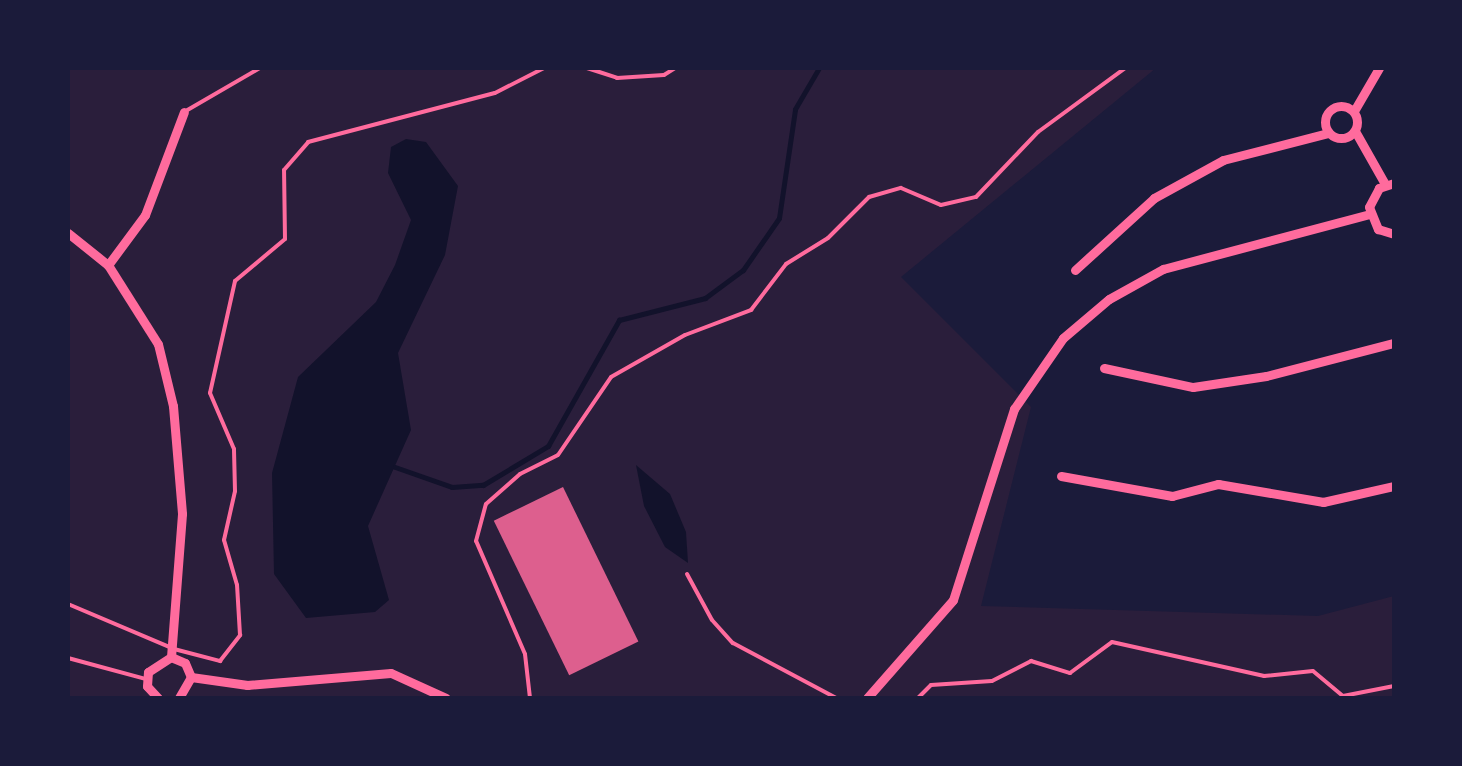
<!DOCTYPE html>
<style>
body{margin:0}
#map{position:relative;width:1462px;height:766px;overflow:hidden;background:#1b1b3a;font-family:"Work Sans",sans-serif}
div>[style]{position:absolute}
.green>*{inset:0;background:#2a1e3b}
.water>*{inset:0;background:#12122b}
.stream>*{height:5px;margin:-2.5px;padding:0 2.5px;transform-origin:2.5px;border-radius:2.5px;background:#12122b}
.building>*{inset:0;background:#dd5f8e;transform-origin:0 0}
.service>*{height:4px;margin:-2px;padding:0 2px;transform-origin:2px;border-radius:2px;background:#ff6b9d}
.minor>*{height:9px;margin:-4.5px;padding:0 4.5px;transform-origin:4.5px;border-radius:4.5px;background:#ff6b9d}
.minor>.ring{margin:-4.5px;padding:0;box-sizing:content-box;background:none;border:9px solid #ff6b9d;border-radius:50%}
span{translate:-50% -50%;white-space:nowrap;text-align:center;line-height:1.15;-webkit-text-stroke:9px #1b1b3a;paint-order:stroke}
.frame{position:absolute;inset:0;border:70px solid #1b1b3a;pointer-events:none}
</style>
<div id="map">
<div class="green">
<div style="clip-path:polygon(68px 68px,1156px 68px,901px 277px,1031px 407px,981px 606px,1318px 616px,1394px 596px,1394px 698px,68px 698px)"></div>
</div>
<div class="water">
<div style="clip-path:polygon(406px 139px,426px 142px,458px 186px,445px 255px,398px 353px,411px 430px,368px 526px,389px 600px,375px 612px,306px 618px,274px 574px,272px 473px,298px 377px,376px 302px,395px 265px,411px 220px,388px 173px,391px 147px)"></div>
<div style="clip-path:polygon(636px 465px,670px 494px,686px 532px,688px 563px,665px 547px,644px 506px)"></div>
</div>
<div class="stream">
<div style="left:395px;top:467px;width:60px;rotate:19.3deg"></div>
<div style="left:452px;top:487px;width:31px;rotate:-4deg"></div>
<div style="left:483px;top:485px;width:76px;rotate:-31deg"></div>
<div style="left:548px;top:446px;width:145px;rotate:-60.6deg"></div>
<div style="left:619px;top:320px;width:89px;rotate:-14.3deg"></div>
<div style="left:705px;top:298px;width:47px;rotate:-36.4deg"></div>
<div style="left:743px;top:270px;width:63px;rotate:-55.3deg"></div>
<div style="left:779px;top:218px;width:110px;rotate:-81.6deg"></div>
<div style="left:795px;top:109px;width:48px;rotate:-59.7deg"></div>
</div>
<div class="building">
<div style="left:563px;top:487px;width:172px;height:77px;rotate:64deg"></div>
</div>
<div class="service">
<div style="left:587px;top:68px;width:32px;rotate:18deg"></div>
<div style="left:617px;top:78px;width:47px;rotate:-3.7deg"></div>
<div style="left:664px;top:75px;width:13px;rotate:-32deg"></div>
<div style="left:184px;top:112px;width:88px;rotate:-30.1deg"></div>
<div style="left:687px;top:574px;width:52px;rotate:61.5deg"></div>
<div style="left:712px;top:620px;width:31px;rotate:48deg"></div>
<div style="left:733px;top:643px;width:117px;rotate:28.1deg"></div>
<div style="left:68px;top:604px;width:115px;rotate:23deg"></div>
<div style="left:174px;top:649px;width:48px;rotate:14.6deg"></div>
<div style="left:220px;top:661px;width:33px;rotate:-52deg"></div>
<div style="left:240px;top:635px;width:50px;rotate:-93.4deg"></div>
<div style="left:237px;top:585px;width:47px;rotate:-106.1deg"></div>
<div style="left:224px;top:540px;width:50px;rotate:-77.3deg"></div>
<div style="left:235px;top:491px;width:42px;rotate:-91.4deg"></div>
<div style="left:234px;top:449px;width:61px;rotate:-113.2deg"></div>
<div style="left:210px;top:393px;width:115px;rotate:-77.4deg"></div>
<div style="left:235px;top:281px;width:65px;rotate:-40deg"></div>
<div style="left:285px;top:239px;width:69px;rotate:-90.8deg"></div>
<div style="left:284px;top:170px;width:37px;rotate:-49deg"></div>
<div style="left:308px;top:142px;width:193px;rotate:-14.7deg"></div>
<div style="left:495px;top:93px;width:55px;rotate:-27deg"></div>
<div style="left:68px;top:658px;width:81px;rotate:15.1deg"></div>
<div style="left:377px;top:698px;width:5px"></div>
<div style="left:530px;top:698px;width:44px;rotate:-96.5deg"></div>
<div style="left:525px;top:654px;width:123px;rotate:-113.4deg"></div>
<div style="left:476px;top:541px;width:38px;rotate:-75deg"></div>
<div style="left:486px;top:504px;width:45px;rotate:-41.4deg"></div>
<div style="left:520px;top:474px;width:42px;rotate:-26.6deg"></div>
<div style="left:558px;top:455px;width:94px;rotate:-55.8deg"></div>
<div style="left:611px;top:377px;width:85px;rotate:-29.6deg"></div>
<div style="left:685px;top:335px;width:71px;rotate:-20.7deg"></div>
<div style="left:751px;top:310px;width:58px;rotate:-52.7deg"></div>
<div style="left:786px;top:264px;width:49px;rotate:-31.8deg"></div>
<div style="left:828px;top:238px;width:58px;rotate:-45deg"></div>
<div style="left:869px;top:197px;width:33px;rotate:-16deg"></div>
<div style="left:901px;top:188px;width:43px;rotate:23deg"></div>
<div style="left:941px;top:205px;width:36px;rotate:-13deg"></div>
<div style="left:976px;top:197px;width:90px;rotate:-46.4deg"></div>
<div style="left:1038px;top:132px;width:108px;rotate:-36.3deg"></div>
<div style="left:918px;top:698px;width:18px;rotate:-45deg"></div>
<div style="left:931px;top:685px;width:61px;rotate:-3.8deg"></div>
<div style="left:992px;top:681px;width:44px;rotate:-27.1deg"></div>
<div style="left:1031px;top:661px;width:41px;rotate:17.1deg"></div>
<div style="left:1070px;top:673px;width:52px;rotate:-36.4deg"></div>
<div style="left:1112px;top:642px;width:156px;rotate:12.6deg"></div>
<div style="left:1264px;top:676px;width:49px;rotate:-5.8deg"></div>
<div style="left:1313px;top:671px;width:39px;rotate:40deg"></div>
<div style="left:1343px;top:696px;width:52px;rotate:-11.1deg"></div>
</div>
<div class="minor">
<div class="ring" style="left:1325px;top:106px;width:23px;height:23px"></div>
<div style="left:1354px;top:111px;width:50px;rotate:-59.8deg"></div>
<div style="left:1355px;top:131px;width:61px;rotate:60.5deg"></div>
<div style="left:1394px;top:183px;width:16px;rotate:162deg"></div>
<div style="left:1379px;top:188px;width:21px;rotate:118deg"></div>
<div style="left:1369px;top:207px;width:24px;rotate:68deg"></div>
<div style="left:1378px;top:229px;width:17px;rotate:17deg"></div>
<div style="left:68px;top:233px;width:51px;rotate:38.7deg"></div>
<div style="left:108px;top:265px;width:93px;rotate:57.7deg"></div>
<div style="left:158px;top:344px;width:64px;rotate:76.4deg"></div>
<div style="left:173px;top:406px;width:108px;rotate:85.2deg"></div>
<div style="left:182px;top:514px;width:143px;rotate:94.4deg"></div>
<div style="left:108px;top:265px;width:62px;rotate:-53.5deg"></div>
<div style="left:145px;top:215px;width:110px;rotate:-69.3deg"></div>
<div style="left:1075px;top:270px;width:107px;rotate:-42.3deg"></div>
<div style="left:1154px;top:198px;width:79px;rotate:-28.8deg"></div>
<div style="left:1223px;top:160px;width:108px;rotate:-14.4deg"></div>
<div style="left:1104px;top:368px;width:91px;rotate:12.1deg"></div>
<div style="left:1193px;top:387px;width:74px;rotate:-8.6deg"></div>
<div style="left:1266px;top:376px;width:132px;rotate:-14.5deg"></div>
<div style="left:1061px;top:476px;width:113px;rotate:10.2deg"></div>
<div style="left:1172px;top:496px;width:48px;rotate:-14.6deg"></div>
<div style="left:1218px;top:484px;width:107px;rotate:9.7deg"></div>
<div style="left:1323px;top:502px;width:73px;rotate:-12.7deg"></div>
<div style="left:191px;top:677px;width:57px;rotate:8.1deg"></div>
<div style="left:247px;top:685px;width:144px;rotate:-4.8deg"></div>
<div style="left:391px;top:673px;width:60px;rotate:24.4deg"></div>
<div style="left:158px;top:698px;width:16px;rotate:-133deg"></div>
<div style="left:147px;top:686px;width:14px;rotate:-86deg"></div>
<div style="left:148px;top:672px;width:27px;rotate:-33deg"></div>
<div style="left:171px;top:657px;width:15px;rotate:23deg"></div>
<div style="left:185px;top:663px;width:15px;rotate:67deg"></div>
<div style="left:191px;top:677px;width:24px;rotate:120deg"></div>
<div style="left:867px;top:698px;width:130px;rotate:-48.7deg"></div>
<div style="left:953px;top:600px;width:201px;rotate:-72.3deg"></div>
<div style="left:1014px;top:409px;width:86px;rotate:-55.4deg"></div>
<div style="left:1063px;top:338px;width:60px;rotate:-40.3deg"></div>
<div style="left:1109px;top:299px;width:62px;rotate:-29.1deg"></div>
<div style="left:1163px;top:269px;width:213px;rotate:-14.9deg"></div>
</div>
<div class="frame"></div>
</div>
